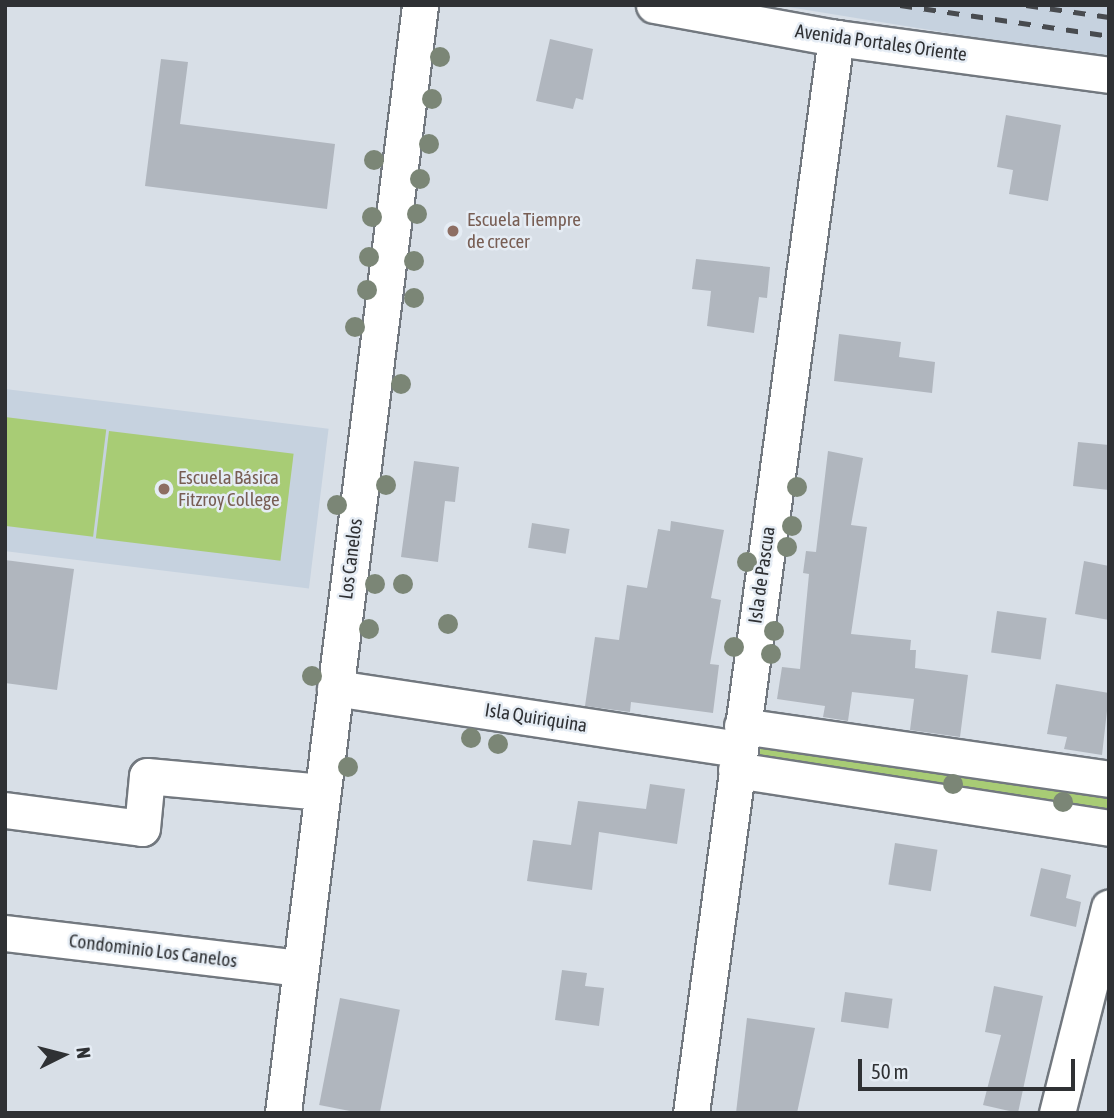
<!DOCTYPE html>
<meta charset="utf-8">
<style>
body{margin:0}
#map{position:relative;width:1114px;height:1118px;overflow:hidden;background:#d8dfe7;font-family:"Asap Condensed",sans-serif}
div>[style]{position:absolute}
.built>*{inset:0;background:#c6d2df;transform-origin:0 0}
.green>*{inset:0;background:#a8cc75;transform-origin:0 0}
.building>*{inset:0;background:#b0b6be;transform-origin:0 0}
.roads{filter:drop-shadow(2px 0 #72787f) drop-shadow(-2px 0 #72787f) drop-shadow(0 2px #72787f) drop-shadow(0 -2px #72787f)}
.minor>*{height:35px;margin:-17.5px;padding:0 17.5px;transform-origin:17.5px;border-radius:17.5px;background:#fff}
.rail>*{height:5px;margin-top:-2.5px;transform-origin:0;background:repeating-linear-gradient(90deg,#484b4f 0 12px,transparent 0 24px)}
.trees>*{width:20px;height:20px;margin:-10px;border-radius:50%;background:#7b8676}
.dots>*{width:19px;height:19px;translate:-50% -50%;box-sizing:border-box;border:4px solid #e5ecf4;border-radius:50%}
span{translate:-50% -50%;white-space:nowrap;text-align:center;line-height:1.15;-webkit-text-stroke:5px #e5ecf4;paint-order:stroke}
.street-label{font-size:19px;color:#2f3134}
.education-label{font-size:19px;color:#785e54}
.left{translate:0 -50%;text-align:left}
.frame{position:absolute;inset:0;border:7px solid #2f3134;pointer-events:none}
.north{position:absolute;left:28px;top:1020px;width:70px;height:70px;-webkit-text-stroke:5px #e5ecf4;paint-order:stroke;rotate:84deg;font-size:19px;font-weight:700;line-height:28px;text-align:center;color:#2f3134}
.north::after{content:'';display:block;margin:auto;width:24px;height:32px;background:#2f3134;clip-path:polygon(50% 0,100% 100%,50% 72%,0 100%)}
.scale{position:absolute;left:858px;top:1059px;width:217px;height:32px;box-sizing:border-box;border:4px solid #2f3134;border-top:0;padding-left:9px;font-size:21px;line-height:24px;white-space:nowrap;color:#2f3134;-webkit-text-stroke:5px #e5ecf4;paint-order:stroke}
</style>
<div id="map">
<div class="built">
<div style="clip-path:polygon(776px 5px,1109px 5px,1109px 55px,973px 37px)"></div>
<div style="left:5px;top:389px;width:326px;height:161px;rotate:7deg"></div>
</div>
<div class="green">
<div style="left:5px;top:417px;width:102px;height:108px;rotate:7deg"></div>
<div style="left:109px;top:431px;width:186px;height:108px;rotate:7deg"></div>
<div style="clip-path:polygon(761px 742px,1109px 792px,1109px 815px,759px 761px)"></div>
</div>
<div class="building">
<div style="clip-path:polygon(550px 39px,593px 49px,583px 100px,576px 98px,573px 109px,536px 101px)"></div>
<div style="clip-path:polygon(161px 59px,188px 62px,180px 124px,335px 144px,327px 209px,145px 186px)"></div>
<div style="clip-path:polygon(1006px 115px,1061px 125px,1048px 201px,1009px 194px,1013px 170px,997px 167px)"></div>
<div style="clip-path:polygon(696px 259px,770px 267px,767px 298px,759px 297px,754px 333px,707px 326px,711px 291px,692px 289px)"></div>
<div style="clip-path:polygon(839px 334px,901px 342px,899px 357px,935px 362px,932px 393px,834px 381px)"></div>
<div style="clip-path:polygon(1078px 442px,1109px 445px,1109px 490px,1073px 486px)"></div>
<div style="clip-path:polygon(828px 451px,863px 458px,851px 525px,867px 527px,851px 634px,911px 640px,910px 650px,916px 650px,915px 668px,968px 675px,960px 737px,910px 730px,914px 699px,852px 692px,848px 721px,823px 717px,825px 706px,777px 699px,782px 667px,800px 669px,809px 574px,803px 573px,806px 551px,816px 552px)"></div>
<div style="clip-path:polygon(414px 461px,459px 467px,455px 502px,445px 501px,438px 562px,401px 557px)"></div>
<div style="clip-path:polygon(671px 521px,724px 530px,711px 598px,721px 600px,710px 664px,719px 665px,713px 713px,631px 702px,630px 712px,585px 706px,595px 637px,619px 640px,627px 585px,647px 588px,658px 529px,670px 531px)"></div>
<div style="left:532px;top:523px;width:38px;height:25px;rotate:9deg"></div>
<div style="clip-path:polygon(5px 560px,74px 569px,57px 690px,5px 683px)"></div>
<div style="clip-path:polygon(1084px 561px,1109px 566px,1109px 620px,1075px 614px)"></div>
<div style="left:997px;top:611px;width:50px;height:42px;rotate:8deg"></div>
<div style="clip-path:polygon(1056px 684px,1109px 693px,1102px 755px,1064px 749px,1067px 737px,1047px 734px)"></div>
<div style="clip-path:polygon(650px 784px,685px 789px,677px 844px,599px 832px,592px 890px,527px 881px,533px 840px,571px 845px,578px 801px,646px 809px)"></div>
<div style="left:895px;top:843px;width:43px;height:42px;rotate:9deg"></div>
<div style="clip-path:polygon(1041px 868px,1071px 875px,1066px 898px,1081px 902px,1076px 927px,1030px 916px)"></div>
<div style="clip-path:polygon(562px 970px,587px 973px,585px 986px,604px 988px,599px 1026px,555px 1020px)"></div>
<div style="clip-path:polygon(994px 986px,1043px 996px,1018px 1113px,983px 1105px,1001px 1035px,985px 1032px)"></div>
<div style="left:845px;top:992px;width:48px;height:30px;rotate:8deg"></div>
<div style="left:340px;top:998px;width:61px;height:109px;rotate:11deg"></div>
<div style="clip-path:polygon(747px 1018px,815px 1028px,797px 1113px,736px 1113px)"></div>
</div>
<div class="roads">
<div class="minor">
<div style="left:654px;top:5px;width:185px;rotate:10.3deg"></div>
<div style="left:836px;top:38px;width:275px;rotate:7.7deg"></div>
<div style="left:335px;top:688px;width:408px;rotate:8.6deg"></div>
<div style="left:742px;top:726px;width:371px;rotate:8.2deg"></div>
<div style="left:736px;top:770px;width:377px;rotate:8.8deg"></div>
<div style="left:5px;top:810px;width:138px;rotate:7.5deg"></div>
<div style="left:142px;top:828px;width:52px;rotate:-84.5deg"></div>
<div style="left:147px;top:776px;width:176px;rotate:5.2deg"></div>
<div style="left:5px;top:933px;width:297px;rotate:6.8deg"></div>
<div style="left:283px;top:1113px;width:1116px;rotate:-82.95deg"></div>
<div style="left:691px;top:1113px;width:1085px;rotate:-82.32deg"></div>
<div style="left:1057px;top:1113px;width:212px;rotate:-75.8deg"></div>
</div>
</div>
<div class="rail">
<div style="left:900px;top:5px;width:211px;rotate:8.4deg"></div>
<div style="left:1026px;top:5px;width:84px;rotate:8.2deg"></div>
</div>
<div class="trees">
<div style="left:440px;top:57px"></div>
<div style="left:432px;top:99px"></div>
<div style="left:429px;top:144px"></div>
<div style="left:374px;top:160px"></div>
<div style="left:420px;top:179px"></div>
<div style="left:417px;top:214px"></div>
<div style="left:372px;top:217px"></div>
<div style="left:369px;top:257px"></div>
<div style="left:414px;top:261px"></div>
<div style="left:367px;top:290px"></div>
<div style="left:414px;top:298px"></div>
<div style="left:355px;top:327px"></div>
<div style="left:401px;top:384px"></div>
<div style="left:386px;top:485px"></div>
<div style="left:797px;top:487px"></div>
<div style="left:337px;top:505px"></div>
<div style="left:792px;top:526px"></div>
<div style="left:787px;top:547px"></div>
<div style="left:747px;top:562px"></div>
<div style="left:375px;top:584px"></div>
<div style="left:403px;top:584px"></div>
<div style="left:448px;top:624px"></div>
<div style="left:369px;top:629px"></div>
<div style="left:774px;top:631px"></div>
<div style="left:734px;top:647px"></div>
<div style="left:771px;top:654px"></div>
<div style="left:312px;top:676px"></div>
<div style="left:471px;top:738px"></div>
<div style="left:498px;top:744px"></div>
<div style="left:348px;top:767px"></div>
<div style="left:953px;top:784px"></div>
<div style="left:1063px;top:802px"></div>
</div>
<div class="dots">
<div style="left:453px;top:231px;background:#8d6e63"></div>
<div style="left:164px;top:489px;background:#8d6e63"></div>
</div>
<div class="street-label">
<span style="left:881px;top:43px;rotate:8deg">Avenida Portales Oriente</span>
<span style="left:351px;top:559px;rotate:-83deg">Los Canelos</span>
<span style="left:762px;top:575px;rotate:-82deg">Isla de Pascua</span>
<span style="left:536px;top:718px;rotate:9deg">Isla Quiriquina</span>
<span style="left:153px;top:951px;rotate:7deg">Condominio Los Canelos</span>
</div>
<div class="education-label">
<span class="left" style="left:467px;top:231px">Escuela Tiempre<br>de crecer</span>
<span class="left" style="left:178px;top:489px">Escuela Básica<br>Fitzroy College</span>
</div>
<div class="frame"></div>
<div class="north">N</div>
<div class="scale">50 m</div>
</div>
